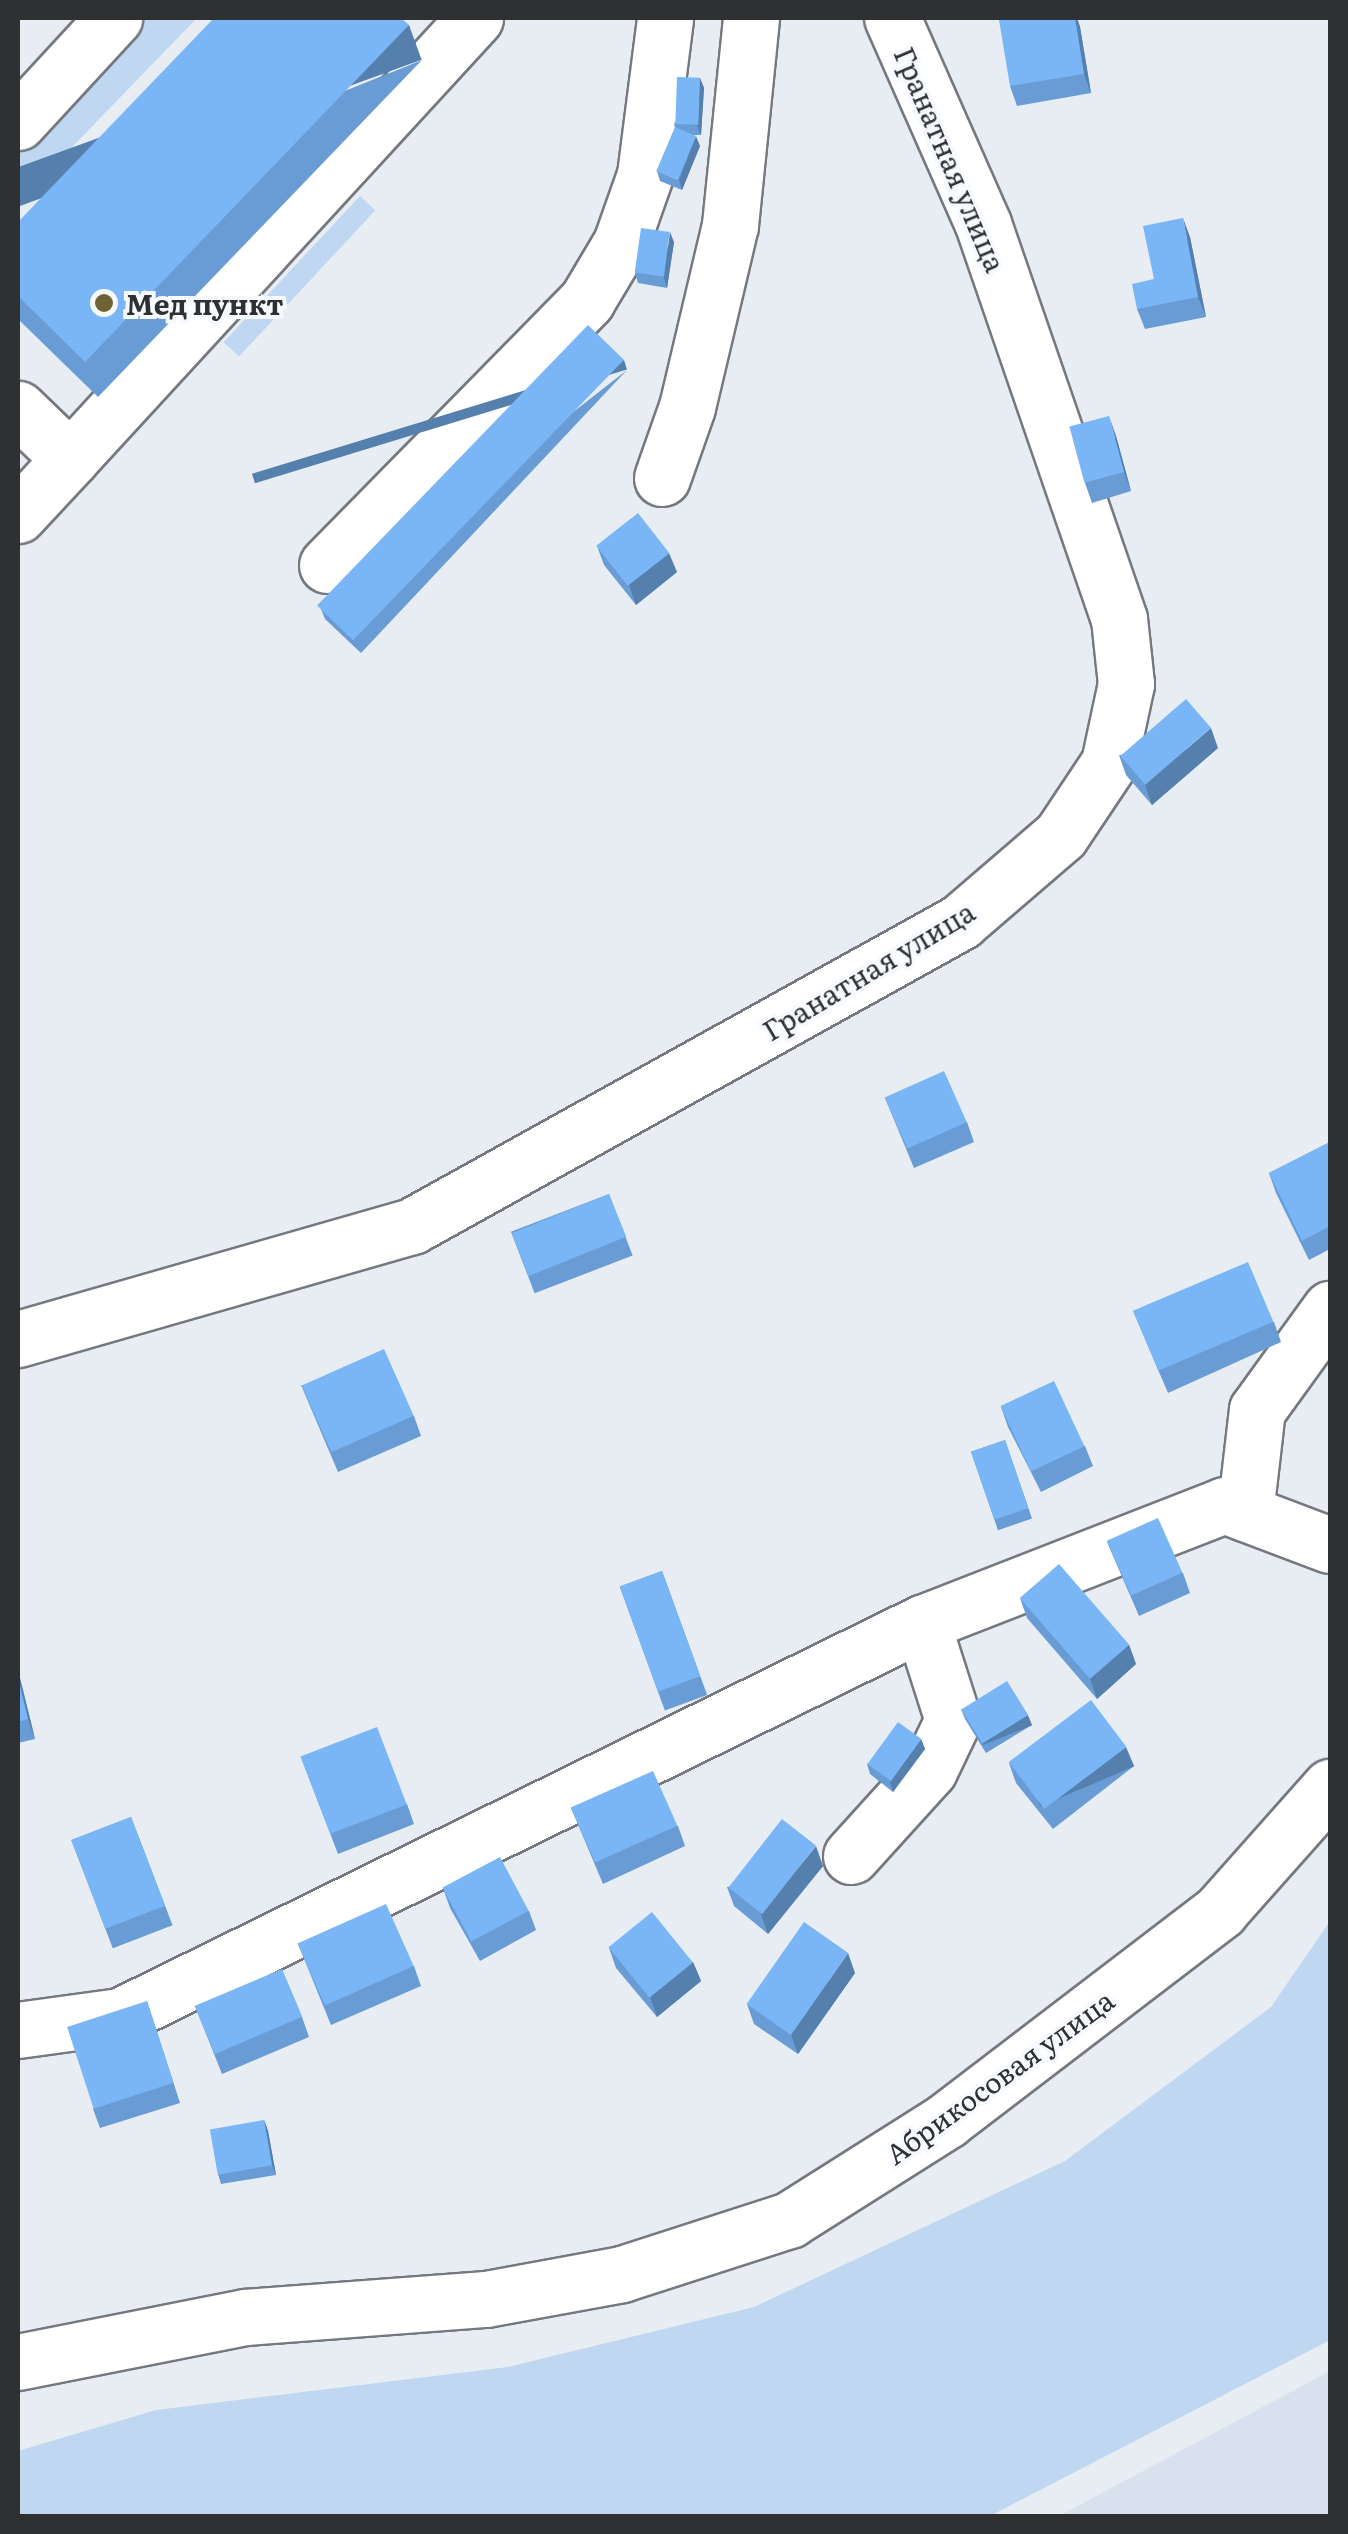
<!DOCTYPE html>
<meta charset="utf-8">
<style>
body{margin:0}
#map{position:relative;width:1348px;height:2534px;overflow:hidden;background:#e8edf3;font-family:Literata,serif}
div>[style]{position:absolute}
.built>*{inset:0;background:#d8e2ee}
.green>*{inset:0;background:#bfd7f1;transform-origin:0 0}
.roads{filter:drop-shadow(2px 0 #75797f) drop-shadow(-2px 0 #75797f) drop-shadow(0 2px #75797f) drop-shadow(0 -2px #75797f)}
.minor>*{height:55px;margin:-27.5px;padding:0 27.5px;transform-origin:27.5px;border-radius:27.5px;background:#fff}
.major>*{height:55px;margin:-27.5px;padding:0 27.5px;transform-origin:27.5px;border-radius:27.5px;background:#fff}
.wall>*{inset:0;background:#699cd4;transform-origin:0 0}
.shaded-wall>*{inset:0;background:#557fac;transform-origin:0 0}
.building>*{inset:0;background:#7ab5f6;transform-origin:0 0}
.dots>*{width:28px;height:28px;translate:-50% -50%;box-sizing:border-box;border:5px solid #f6faff;border-radius:50%}
span{translate:-50% -50%;white-space:nowrap;text-align:center;line-height:1.15;-webkit-text-stroke:8px #f6faff;paint-order:stroke}
.street-label{font-size:28px;color:#2e3032}
.poi-label{font-size:28px;color:#2e3032;font-weight:700}
.left{translate:0 -50%;text-align:left}
.frame{position:absolute;inset:0;border:20px solid #2e3032;pointer-events:none}
</style>
<div id="map">
<div class="built">
<div style="clip-path:polygon(1330px 2371px,1330px 2516px,1059px 2516px)"></div>
</div>
<div class="green">
<div style="clip-path:polygon(144px 18px,197px 18px,18px 203px,18px 155px)"></div>
<div style="left:360px;top:196px;width:21px;height:200px;rotate:43deg"></div>
<div style="clip-path:polygon(1330px 1921px,1330px 2340px,990px 2516px,18px 2516px,18px 2451px,156px 2410px,508px 2367px,754px 2307px,1065px 2161px,1271px 2007px)"></div>
</div>
<div class="roads">
<div class="minor">
<div style="left:18px;top:122px;width:142px;rotate:-47.3deg"></div>
<div style="left:18px;top:409px;width:72px;rotate:43.9deg"></div>
<div style="left:70px;top:459px;width:599px;rotate:-47.44deg"></div>
<div style="left:662px;top:478px;width:75px;rotate:-70.6deg"></div>
<div style="left:687px;top:407px;width:187px;rotate:-76.7deg"></div>
<div style="left:730px;top:225px;width:208px;rotate:-84.2deg"></div>
<div style="left:18px;top:515px;width:76px;rotate:-47.1deg"></div>
<div style="left:327px;top:565px;width:371px;rotate:-45.5deg"></div>
<div style="left:587px;top:300px;width:66px;rotate:-59.2deg"></div>
<div style="left:621px;top:243px;width:72px;rotate:-70.6deg"></div>
<div style="left:645px;top:175px;width:158px;rotate:-82.7deg"></div>
<div style="left:18px;top:1339px;width:410px;rotate:-16deg"></div>
<div style="left:412px;top:1226px;width:627px;rotate:-29.02deg"></div>
<div style="left:960px;top:922px;width:133px;rotate:-40.7deg"></div>
<div style="left:1061px;top:835px;width:87px;rotate:-56.3deg"></div>
<div style="left:1109px;top:763px;width:81px;rotate:-77.9deg"></div>
<div style="left:1126px;top:684px;width:65px;rotate:-96.1deg"></div>
<div style="left:1119px;top:619px;width:418px;rotate:-109deg"></div>
<div style="left:983px;top:224px;width:225px;rotate:-113.8deg"></div>
<div style="left:1245px;top:1513px;width:104px;rotate:-83.4deg"></div>
<div style="left:1257px;top:1410px;width:125px;rotate:-54.1deg"></div>
<div style="left:851px;top:1856px;width:116px;rotate:-47.8deg"></div>
<div style="left:929px;top:1770px;width:55px;rotate:-64.4deg"></div>
<div style="left:953px;top:1720px;width:102px;rotate:-107.7deg"></div>
<div style="left:18px;top:2030px;width:103px;rotate:-7.8deg"></div>
<div style="left:120px;top:2016px;width:893px;rotate:-26.11deg"></div>
<div style="left:922px;top:1623px;width:324px;rotate:-21.3deg"></div>
<div style="left:1224px;top:1505px;width:113px;rotate:20.7deg"></div>
</div>
<div class="major">
<div style="left:18px;top:2362px;width:231px;rotate:-11.2deg"></div>
<div style="left:245px;top:2317px;width:242px;rotate:-4.3deg"></div>
<div style="left:486px;top:2299px;width:138px;rotate:-10.4deg"></div>
<div style="left:622px;top:2274px;width:176px;rotate:-17.9deg"></div>
<div style="left:789px;top:2220px;width:187px;rotate:-32.3deg"></div>
<div style="left:947px;top:2120px;width:344px;rotate:-37.4deg"></div>
<div style="left:1220px;top:1911px;width:166px;rotate:-48.4deg"></div>
</div>
</div>
<div class="wall">
<div style="clip-path:polygon(1016px 18px,1077px 18px,1080px 27px,1091px 93px,1017px 106px,1010px 86px)"></div>
<div style="clip-path:polygon(422px 60px,98px 397px,18px 319px,18px 222px)"></div>
<div style="clip-path:polygon(700px 78px,704px 88px,701px 135px,692px 135px,700px 146px,682px 190px,660px 181px,657px 171px,675px 128px,674px 124px)"></div>
<div style="clip-path:polygon(1190px 237px,1206px 317px,1145px 329px,1137px 309px,1154px 279px)"></div>
<div style="clip-path:polygon(674px 242px,667px 288px,638px 283px,635px 273px)"></div>
<div style="clip-path:polygon(627px 370px,361px 653px,325px 619px,321px 609px)"></div>
<div style="clip-path:polygon(1116px 436px,1131px 491px,1092px 503px,1085px 483px)"></div>
<div style="clip-path:polygon(597px 546px,677px 572px,636px 605px,604px 565px)"></div>
<div style="clip-path:polygon(1218px 748px,1152px 805px,1126px 775px,1119px 755px)"></div>
<div style="clip-path:polygon(885px 1098px,967px 1122px,974px 1142px,914px 1168px)"></div>
<div style="clip-path:polygon(1330px 1142px,1330px 1249px,1309px 1260px,1276px 1193px,1269px 1173px)"></div>
<div style="left:609px;top:1194px;width:66px;height:105px;rotate:69deg"></div>
<div style="clip-path:polygon(1134px 1313px,1274px 1322px,1281px 1342px,1168px 1393px)"></div>
<div style="clip-path:polygon(301px 1385px,414px 1416px,421px 1436px,338px 1472px)"></div>
<div style="clip-path:polygon(1001px 1407px,1085px 1446px,1093px 1466px,1041px 1492px,1008px 1427px)"></div>
<div style="left:1005px;top:1440px;width:83px;height:36px;rotate:71deg"></div>
<div style="clip-path:polygon(1107px 1542px,1183px 1573px,1190px 1593px,1139px 1616px)"></div>
<div style="left:662px;top:1571px;width:132px;height:45px;rotate:70deg"></div>
<div style="clip-path:polygon(1020px 1598px,1129px 1645px,1136px 1664px,1097px 1699px,1027px 1618px)"></div>
<div style="clip-path:polygon(18px 1670px,35px 1739px,18px 1743px)"></div>
<div style="clip-path:polygon(961px 1709px,1032px 1725px,986px 1753px,965px 1719px)"></div>
<div style="clip-path:polygon(921px 1739px,925px 1749px,893px 1792px,870px 1774px,867px 1764px)"></div>
<div style="clip-path:polygon(301px 1757px,407px 1804px,414px 1824px,338px 1854px)"></div>
<div style="clip-path:polygon(1009px 1763px,1134px 1766px,1053px 1829px,1016px 1783px)"></div>
<div style="clip-path:polygon(571px 1808px,678px 1826px,685px 1846px,603px 1884px)"></div>
<div style="left:131px;top:1817px;width:116px;height:64px;rotate:69deg"></div>
<div style="clip-path:polygon(823px 1866px,768px 1934px,734px 1906px,727px 1887px)"></div>
<div style="clip-path:polygon(443px 1888px,529px 1911px,536px 1930px,480px 1961px,450px 1908px)"></div>
<div style="clip-path:polygon(298px 1944px,414px 1966px,421px 1986px,331px 2025px)"></div>
<div style="clip-path:polygon(609px 1948px,693px 1962px,701px 1981px,657px 2017px,616px 1968px)"></div>
<div style="clip-path:polygon(855px 1973px,798px 2054px,754px 2024px,747px 2004px)"></div>
<div style="clip-path:polygon(147px 2001px,180px 2103px,100px 2128px,93px 2109px)"></div>
<div style="clip-path:polygon(195px 2006px,302px 2017px,309px 2037px,222px 2074px)"></div>
<div style="clip-path:polygon(264px 2120px,268px 2131px,276px 2175px,221px 2184px,218px 2174px)"></div>
</div>
<div class="shaded-wall">
<div style="clip-path:polygon(1075px 18px,1077px 18px,1080px 27px,1091px 93px,1084px 74px)"></div>
<div style="left:409px;top:25px;width:37px;height:467px;rotate:70deg"></div>
<div style="clip-path:polygon(700px 78px,704px 88px,701px 135px,697px 125px)"></div>
<div style="clip-path:polygon(696px 136px,700px 146px,682px 190px,679px 180px)"></div>
<div style="clip-path:polygon(1183px 218px,1190px 237px,1206px 317px,1198px 297px)"></div>
<div style="clip-path:polygon(670px 232px,674px 242px,667px 288px,664px 278px)"></div>
<div style="left:624px;top:360px;width:10px;height:389px;rotate:73deg"></div>
<div style="clip-path:polygon(1109px 416px,1116px 436px,1131px 491px,1124px 472px)"></div>
<div style="clip-path:polygon(669px 553px,677px 572px,636px 605px,629px 585px)"></div>
<div style="clip-path:polygon(1211px 728px,1218px 748px,1152px 805px,1145px 785px)"></div>
<div style="clip-path:polygon(1129px 1645px,1136px 1664px,1097px 1699px,1090px 1679px)"></div>
<div style="clip-path:polygon(18px 1670px,35px 1739px,28px 1719px,18px 1678px)"></div>
<div style="left:1028px;top:1715px;width:11px;height:53px;rotate:68deg"></div>
<div style="clip-path:polygon(921px 1739px,925px 1749px,893px 1792px,890px 1782px)"></div>
<div style="left:1126px;top:1747px;width:21px;height:102px;rotate:67deg"></div>
<div style="clip-path:polygon(816px 1846px,823px 1866px,768px 1934px,761px 1914px)"></div>
<div style="clip-path:polygon(848px 1953px,855px 1973px,798px 2054px,791px 2035px)"></div>
<div style="clip-path:polygon(693px 1962px,701px 1981px,657px 2017px,650px 1997px)"></div>
<div style="clip-path:polygon(264px 2120px,268px 2131px,276px 2175px,272px 2165px)"></div>
</div>
<div class="building">
<div style="clip-path:polygon(214px 18px,401px 18px,409px 25px,85px 362px,18px 296px,18px 222px)"></div>
<div style="clip-path:polygon(1016px 18px,1075px 18px,1084px 74px,1010px 86px,999px 20px)"></div>
<div style="left:677px;top:77px;width:23px;height:47px;rotate:2deg"></div>
<div style="left:675px;top:127px;width:23px;height:48px;rotate:23deg"></div>
<div style="clip-path:polygon(1183px 218px,1198px 297px,1137px 309px,1132px 284px,1154px 279px,1143px 226px)"></div>
<div style="left:641px;top:228px;width:29px;height:45px;rotate:8deg"></div>
<div style="left:588px;top:325px;width:50px;height:390px;rotate:44deg"></div>
<div style="left:1109px;top:416px;width:58px;height:41px;rotate:75deg"></div>
<div style="left:638px;top:513px;width:51px;height:53px;rotate:52deg"></div>
<div style="left:1186px;top:699px;width:38px;height:87px;rotate:49deg"></div>
<div style="left:944px;top:1071px;width:56px;height:65px;rotate:66deg"></div>
<div style="clip-path:polygon(1330px 1142px,1330px 1226px,1302px 1241px,1269px 1173px)"></div>
<div style="left:609px;top:1194px;width:46px;height:105px;rotate:68deg"></div>
<div style="left:1248px;top:1262px;width:65px;height:125px;rotate:67deg"></div>
<div style="left:384px;top:1349px;width:73px;height:90px;rotate:66deg"></div>
<div style="left:1054px;top:1381px;width:72px;height:59px;rotate:65deg"></div>
<div style="left:1005px;top:1440px;width:72px;height:36px;rotate:71deg"></div>
<div style="left:1158px;top:1518px;width:60px;height:56px;rotate:66deg"></div>
<div style="left:1059px;top:1564px;width:107px;height:52px;rotate:49deg"></div>
<div style="left:662px;top:1571px;width:112px;height:45px;rotate:70deg"></div>
<div style="clip-path:polygon(18px 1678px,28px 1719px,18px 1722px)"></div>
<div style="left:1007px;top:1681px;width:40px;height:54px;rotate:58deg"></div>
<div style="left:1091px;top:1700px;width:59px;height:103px;rotate:53deg"></div>
<div style="left:898px;top:1722px;width:29px;height:52px;rotate:36deg"></div>
<div style="left:377px;top:1727px;width:83px;height:82px;rotate:69deg"></div>
<div style="left:653px;top:1771px;width:60px;height:90px;rotate:66deg"></div>
<div style="left:131px;top:1817px;width:95px;height:64px;rotate:69deg"></div>
<div style="left:782px;top:1819px;width:43px;height:87px;rotate:38deg"></div>
<div style="left:500px;top:1857px;width:61px;height:65px;rotate:62deg"></div>
<div style="left:386px;top:1904px;width:68px;height:97px;rotate:66deg"></div>
<div style="left:652px;top:1912px;width:65px;height:56px;rotate:51deg"></div>
<div style="left:804px;top:1922px;width:54px;height:100px;rotate:35deg"></div>
<div style="left:282px;top:1969px;width:52px;height:95px;rotate:67deg"></div>
<div style="left:147px;top:2001px;width:86px;height:84px;rotate:72deg"></div>
<div style="left:264px;top:2120px;width:46px;height:55px;rotate:80deg"></div>
</div>
<div class="dots">
<div style="left:104px;top:303px;background:#6f6431"></div>
</div>
<div class="street-label">
<span style="left:951px;top:159px;rotate:67deg">Гранатная улица</span>
<span style="left:868px;top:970px;rotate:-31deg">Гранатная улица</span>
<span style="left:999px;top:2076px;rotate:-36deg">Абрикосовая улица</span>
</div>
<div class="poi-label">
<span class="left" style="left:126px;top:303px">Мед пункт</span>
</div>
<div class="frame"></div>
</div>
